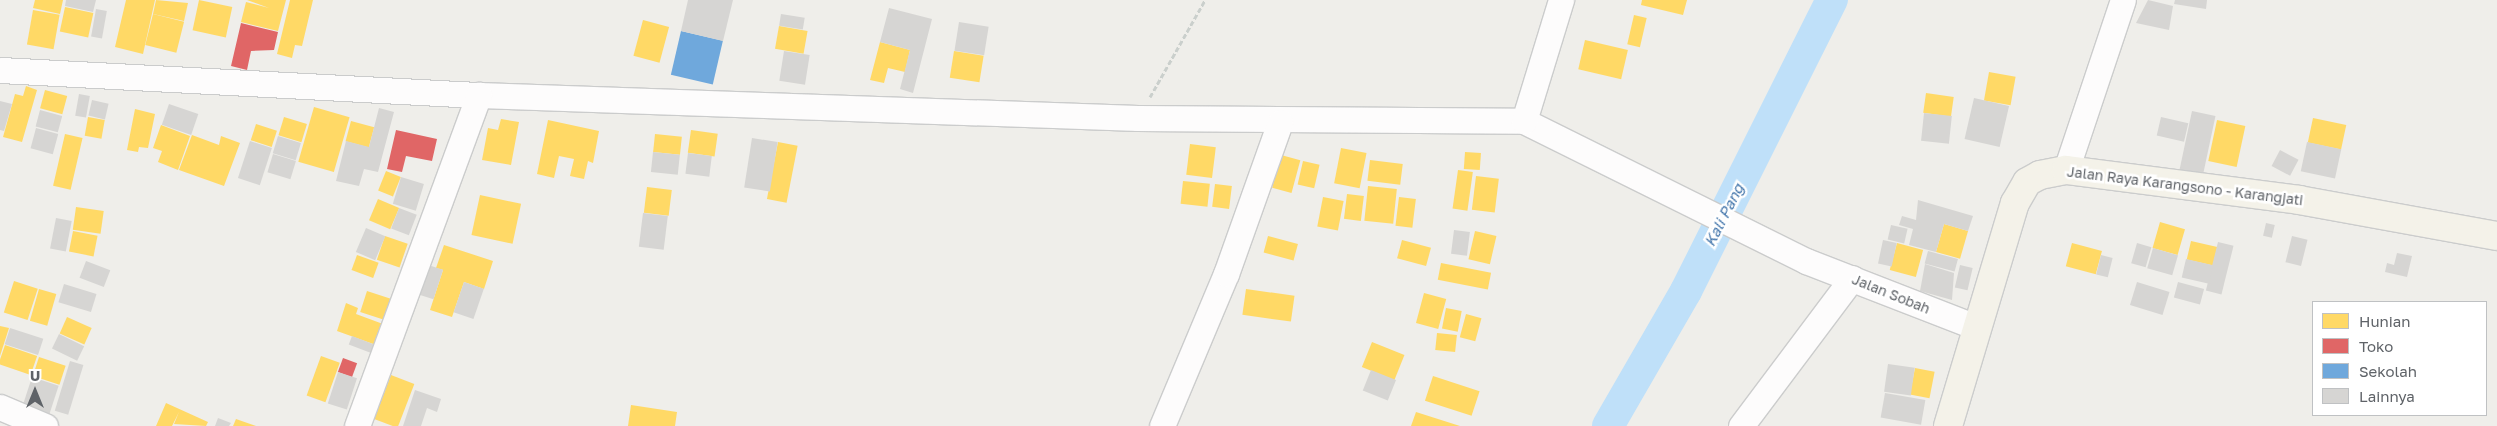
<!DOCTYPE html>
<style>
body{margin:0}
#map{position:relative;width:2497px;height:426px;overflow:hidden;background:#efeeea;font-family:"Golos Text",sans-serif}
div>[style]{position:absolute}
.homes>*{inset:0;background:#ffd966;transform-origin:0 0}
.shops>*{inset:0;background:#e06666;transform-origin:0 0}
.schools>*{inset:0;background:#6fa8dc;transform-origin:0 0}
.river>*{height:32px;margin:-16px;padding:0 16px;transform-origin:16px;border-radius:16px;background:#bfe0f9}
.building>*{inset:0;background:#d6d5d3;transform-origin:0 0}
.path>*{height:3px;margin-top:-1.5px;transform-origin:0;background:repeating-linear-gradient(90deg,#cacfcc 0 5px,transparent 0 7.5px)}
.roads{filter:drop-shadow(1px 0 #cbcccc) drop-shadow(-1px 0 #cbcccc) drop-shadow(0 1px #cbcccc) drop-shadow(0 -1px #cbcccc)}
.minor>*{height:25px;margin:-12.5px;padding:0 12.5px;transform-origin:12.5px;border-radius:12.5px;background:#fdfcfc}
.major>*{height:28px;margin:-14px;padding:0 14px;transform-origin:14px;border-radius:14px;background:#f4f2e9}
span{translate:-50% -50%;white-space:nowrap;text-align:center;line-height:1.15;-webkit-text-stroke:5px #fff;paint-order:stroke}
.street-label{font-size:14px;color:#5f6368}
.water-label{font-size:15px;color:#4174aa;font-style:italic}
.legend{position:absolute;left:2312px;top:301px;width:175px;height:115px;box-sizing:border-box;background:#fff;border:1px solid #bfc1c3;margin:0;padding:6px 9px;list-style:none;font-size:15px;color:#5f6368}
.legend li{display:flex;align-items:center;gap:10px;height:25px}
.legend b{width:25px;border:1px solid #bfc1c3}
.north{position:absolute;left:10px;top:366px;width:50px;height:50px;-webkit-text-stroke:4px #fff;paint-order:stroke;rotate:0deg;font-size:14px;font-weight:700;line-height:20px;text-align:center;color:#5f6368}
.north::after{content:'';display:block;margin:auto;width:18px;height:22px;background:#5f6368;clip-path:polygon(50% 0,100% 100%,50% 72%,0 100%)}
</style>
<div id="map">
<div class="homes">
<div style="clip-path:polygon(35px 0,63px 0,60px 14px,33px 8px)"></div>
<div style="clip-path:polygon(126px 0,155px 0,143px 54px,115px 47px)"></div>
<div style="clip-path:polygon(156px 0,188px 3px,184px 21px,153px 14px)"></div>
<div style="left:199px;top:0;width:34px;height:31px;rotate:12deg"></div>
<div style="clip-path:polygon(247px 0,286px 0,278px 31px,241px 22px,246px 2px,269px 8px)"></div>
<div style="clip-path:polygon(290px 0,313px 0,302px 46px,295px 45px,292px 58px,277px 54px)"></div>
<div style="clip-path:polygon(1642px 0,1687px 0,1683px 15px,1641px 5px)"></div>
<div style="left:65px;top:7px;width:29px;height:25px;rotate:12deg"></div>
<div style="left:33px;top:10px;width:27px;height:35px;rotate:10deg"></div>
<div style="left:153px;top:14px;width:32px;height:32px;rotate:14deg"></div>
<div style="left:1634px;top:15px;width:13px;height:30px;rotate:13deg"></div>
<div style="left:643px;top:20px;width:27px;height:37px;rotate:15deg"></div>
<div style="left:779px;top:26px;width:29px;height:23px;rotate:10deg"></div>
<div style="left:1585px;top:40px;width:44px;height:30px;rotate:13deg"></div>
<div style="clip-path:polygon(880px 42px,910px 50px,905px 72px,888px 68px,884px 83px,870px 80px)"></div>
<div style="left:954px;top:51px;width:30px;height:27px;rotate:9deg"></div>
<div style="left:1989px;top:72px;width:27px;height:29px;rotate:10deg"></div>
<div style="clip-path:polygon(26px 86px,37px 90px,22px 142px,3px 137px,15px 94px,23px 96px)"></div>
<div style="left:45px;top:90px;width:23px;height:19px;rotate:15deg"></div>
<div style="left:1926px;top:93px;width:28px;height:20px;rotate:8deg"></div>
<div style="left:314px;top:107px;width:37px;height:57px;rotate:16deg"></div>
<div style="clip-path:polygon(135px 109px,155px 114px,148px 148px,139px 147px,138px 152px,127px 150px)"></div>
<div style="left:88px;top:117px;width:17px;height:19px;rotate:10deg"></div>
<div style="left:284px;top:117px;width:24px;height:19px;rotate:17deg"></div>
<div style="left:2313px;top:118px;width:34px;height:25px;rotate:12deg"></div>
<div style="clip-path:polygon(501px 119px,519px 122px,511px 165px,482px 160px,488px 128px,498px 130px)"></div>
<div style="clip-path:polygon(548px 120px,599px 131px,593px 163px,588px 161px,584px 179px,570px 176px,574px 159px,559px 156px,554px 178px,537px 174px)"></div>
<div style="left:2217px;top:120px;width:29px;height:42px;rotate:12deg"></div>
<div style="left:351px;top:121px;width:24px;height:21px;rotate:15deg"></div>
<div style="left:256px;top:124px;width:22px;height:17px;rotate:18deg"></div>
<div style="clip-path:polygon(161px 125px,190px 136px,178px 170px,158px 162px,162px 151px,153px 148px)"></div>
<div style="left:691px;top:130px;width:27px;height:23px;rotate:8deg"></div>
<div style="left:65px;top:134px;width:18px;height:53px;rotate:13deg"></div>
<div style="left:655px;top:134px;width:27px;height:18px;rotate:6deg"></div>
<div style="clip-path:polygon(192px 135px,219px 145px,221px 136px,240px 143px,224px 186px,179px 170px)"></div>
<div style="left:778px;top:142px;width:20px;height:58px;rotate:11deg"></div>
<div style="left:1190px;top:144px;width:26px;height:31px;rotate:7deg"></div>
<div style="left:1341px;top:148px;width:26px;height:36px;rotate:11deg"></div>
<div style="left:1465px;top:152px;width:16px;height:17px;rotate:4deg"></div>
<div style="left:1281px;top:155px;width:20px;height:34px;rotate:15deg"></div>
<div style="left:1370px;top:160px;width:33px;height:21px;rotate:7deg"></div>
<div style="left:1303px;top:161px;width:17px;height:24px;rotate:13deg"></div>
<div style="left:1458px;top:170px;width:15px;height:39px;rotate:8deg"></div>
<div style="left:386px;top:171px;width:16px;height:21px;rotate:22deg"></div>
<div style="left:1476px;top:176px;width:23px;height:34px;rotate:7deg"></div>
<div style="left:1183px;top:181px;width:27px;height:23px;rotate:6deg"></div>
<div style="left:1215px;top:184px;width:17px;height:23px;rotate:7deg"></div>
<div style="left:1368px;top:186px;width:29px;height:35px;rotate:6deg"></div>
<div style="left:647px;top:187px;width:25px;height:26px;rotate:7deg"></div>
<div style="left:1347px;top:194px;width:17px;height:25px;rotate:7deg"></div>
<div style="left:480px;top:195px;width:42px;height:41px;rotate:12deg"></div>
<div style="left:1323px;top:197px;width:21px;height:30px;rotate:11deg"></div>
<div style="left:1399px;top:197px;width:17px;height:29px;rotate:7deg"></div>
<div style="left:378px;top:199px;width:23px;height:23px;rotate:23deg"></div>
<div style="left:76px;top:207px;width:28px;height:23px;rotate:8deg"></div>
<div style="left:2160px;top:222px;width:26px;height:27px;rotate:16deg"></div>
<div style="left:1944px;top:224px;width:25px;height:29px;rotate:16deg"></div>
<div style="left:73px;top:231px;width:25px;height:21px;rotate:11deg"></div>
<div style="left:1475px;top:231px;width:22px;height:29px;rotate:13deg"></div>
<div style="left:385px;top:236px;width:24px;height:25px;rotate:19deg"></div>
<div style="left:1268px;top:236px;width:31px;height:17px;rotate:15deg"></div>
<div style="left:1402px;top:240px;width:30px;height:19px;rotate:15deg"></div>
<div style="left:2191px;top:241px;width:27px;height:19px;rotate:13deg"></div>
<div style="left:1897px;top:243px;width:27px;height:28px;rotate:15deg"></div>
<div style="left:2072px;top:243px;width:31px;height:24px;rotate:15deg"></div>
<div style="clip-path:polygon(444px 245px,493px 261px,484px 289px,464px 282px,452px 317px,430px 310px,443px 270px,436px 268px)"></div>
<div style="left:357px;top:255px;width:23px;height:16px;rotate:20deg"></div>
<div style="left:1441px;top:263px;width:51px;height:17px;rotate:11deg"></div>
<div style="left:14px;top:281px;width:25px;height:33px;rotate:18deg"></div>
<div style="left:39px;top:289px;width:18px;height:33px;rotate:16deg"></div>
<div style="left:1246px;top:289px;width:49px;height:26px;rotate:8deg"></div>
<div style="left:367px;top:291px;width:25px;height:22px;rotate:18deg"></div>
<div style="left:1424px;top:293px;width:23px;height:31px;rotate:15deg"></div>
<div style="clip-path:polygon(346px 303px,358px 308px,356px 314px,383px 324px,376px 345px,337px 331px)"></div>
<div style="left:1446px;top:308px;width:16px;height:21px;rotate:11deg"></div>
<div style="left:1466px;top:314px;width:16px;height:24px;rotate:15deg"></div>
<div style="left:67px;top:317px;width:27px;height:18px;rotate:24deg"></div>
<div style="clip-path:polygon(0 326px,9px 328px,0 356px)"></div>
<div style="left:1437px;top:333px;width:20px;height:17px;rotate:6deg"></div>
<div style="left:1372px;top:342px;width:35px;height:27px;rotate:22deg"></div>
<div style="left:5px;top:345px;width:34px;height:20px;rotate:19deg"></div>
<div style="left:321px;top:356px;width:20px;height:42px;rotate:20deg"></div>
<div style="left:39px;top:357px;width:28px;height:20px;rotate:18deg"></div>
<div style="left:1915px;top:368px;width:20px;height:27px;rotate:11deg"></div>
<div style="left:391px;top:375px;width:25px;height:47px;rotate:21deg"></div>
<div style="left:1433px;top:376px;width:49px;height:26px;rotate:18deg"></div>
<div style="clip-path:polygon(166px 403px,208px 422px,206px 426px,174px 424px,179px 412px,172px 426px,156px 426px)"></div>
<div style="clip-path:polygon(631px 405px,677px 412px,675px 426px,628px 426px)"></div>
<div style="clip-path:polygon(1416px 412px,1460px 426px,1411px 426px)"></div>
<div style="clip-path:polygon(236px 419px,256px 426px,233px 426px)"></div>
</div>
<div class="shops">
<div style="clip-path:polygon(241px 23px,278px 32px,274px 50px,251px 51px,247px 70px,231px 66px)"></div>
<div style="clip-path:polygon(396px 130px,437px 139px,432px 161px,406px 156px,402px 172px,387px 169px)"></div>
<div style="left:343px;top:358px;width:15px;height:15px;rotate:20deg"></div>
</div>
<div class="schools">
<div style="left:681px;top:31px;width:43px;height:45px;rotate:13deg"></div>
</div>
<div class="river">
<div style="left:1608px;top:426px;width:156px;rotate:-60deg"></div>
<div style="left:1686px;top:291px;width:326px;rotate:-63.4deg"></div>
</div>
<div class="building">
<div style="clip-path:polygon(66px 0,96px 0,93px 12px,65px 6px)"></div>
<div style="clip-path:polygon(688px 0,733px 0,723px 41px,681px 31px)"></div>
<div style="clip-path:polygon(2148px 0,2173px 6px,2169px 30px,2136px 23px)"></div>
<div style="clip-path:polygon(2175px 0,2207px 0,2206px 9px,2174px 4px)"></div>
<div style="clip-path:polygon(889px 8px,932px 19px,913px 93px,900px 89px,910px 50px,880px 42px)"></div>
<div style="left:96px;top:9px;width:11px;height:28px;rotate:10deg"></div>
<div style="left:781px;top:14px;width:24px;height:12px;rotate:9deg"></div>
<div style="left:959px;top:22px;width:30px;height:29px;rotate:9deg"></div>
<div style="left:784px;top:51px;width:26px;height:30px;rotate:9deg"></div>
<div style="left:79px;top:94px;width:11px;height:22px;rotate:10deg"></div>
<div style="left:1974px;top:98px;width:36px;height:42px;rotate:13deg"></div>
<div style="left:92px;top:100px;width:17px;height:16px;rotate:13deg"></div>
<div style="clip-path:polygon(0 101px,12px 104px,4px 131px,0 130px)"></div>
<div style="left:169px;top:104px;width:31px;height:22px;rotate:19deg"></div>
<div style="clip-path:polygon(379px 108px,394px 112px,378px 172px,364px 169px,359px 186px,336px 181px,346px 141px,369px 147px)"></div>
<div style="left:40px;top:110px;width:23px;height:17px;rotate:15deg"></div>
<div style="left:2192px;top:111px;width:24px;height:62px;rotate:12deg"></div>
<div style="left:1924px;top:113px;width:28px;height:28px;rotate:6deg"></div>
<div style="left:2161px;top:117px;width:28px;height:19px;rotate:13deg"></div>
<div style="left:36px;top:128px;width:23px;height:21px;rotate:15deg"></div>
<div style="left:278px;top:136px;width:24px;height:18px;rotate:17deg"></div>
<div style="left:752px;top:138px;width:26px;height:50px;rotate:9deg"></div>
<div style="left:250px;top:141px;width:23px;height:39px;rotate:18deg"></div>
<div style="left:2307px;top:142px;width:35px;height:30px;rotate:12deg"></div>
<div style="left:2280px;top:150px;width:21px;height:18px;rotate:28deg"></div>
<div style="left:653px;top:152px;width:27px;height:20px;rotate:6deg"></div>
<div style="left:688px;top:153px;width:24px;height:21px;rotate:7deg"></div>
<div style="left:273px;top:154px;width:24px;height:19px;rotate:17deg"></div>
<div style="left:401px;top:177px;width:24px;height:28px;rotate:17deg"></div>
<div style="clip-path:polygon(1918px 200px,1973px 216px,1968px 231px,1944px 224px,1936px 252px,1909px 245px,1913px 229px,1899px 225px,1902px 216px,1916px 220px)"></div>
<div style="left:399px;top:208px;width:19px;height:22px;rotate:21deg"></div>
<div style="left:643px;top:213px;width:25px;height:34px;rotate:7deg"></div>
<div style="left:56px;top:218px;width:16px;height:31px;rotate:11deg"></div>
<div style="left:2266px;top:223px;width:9px;height:13px;rotate:13deg"></div>
<div style="left:1891px;top:225px;width:17px;height:15px;rotate:13deg"></div>
<div style="left:366px;top:228px;width:21px;height:26px;rotate:23deg"></div>
<div style="left:1454px;top:230px;width:16px;height:24px;rotate:7deg"></div>
<div style="left:2292px;top:236px;width:16px;height:27px;rotate:14deg"></div>
<div style="left:1883px;top:240px;width:14px;height:24px;rotate:12deg"></div>
<div style="left:2218px;top:242px;width:16px;height:50px;rotate:14deg"></div>
<div style="left:2137px;top:243px;width:15px;height:21px;rotate:16deg"></div>
<div style="left:2153px;top:248px;width:26px;height:21px;rotate:16deg"></div>
<div style="left:1928px;top:251px;width:31px;height:13px;rotate:15deg"></div>
<div style="clip-path:polygon(2397px 253px,2412px 256px,2407px 277px,2385px 272px,2387px 263px,2394px 265px)"></div>
<div style="left:2101px;top:255px;width:12px;height:20px;rotate:14deg"></div>
<div style="left:2186px;top:259px;width:28px;height:19px;rotate:13deg"></div>
<div style="left:86px;top:261px;width:26px;height:18px;rotate:21deg"></div>
<div style="left:425px;top:264px;width:19px;height:31px;rotate:18deg"></div>
<div style="clip-path:polygon(1925px 264px,1954px 273px,1952px 300px,1920px 291px)"></div>
<div style="left:1960px;top:265px;width:13px;height:23px;rotate:13deg"></div>
<div style="left:464px;top:282px;width:21px;height:32px;rotate:19deg"></div>
<div style="left:2137px;top:282px;width:34px;height:24px;rotate:17deg"></div>
<div style="left:2178px;top:282px;width:27px;height:16px;rotate:15deg"></div>
<div style="left:64px;top:284px;width:34px;height:19px;rotate:17deg"></div>
<div style="left:10px;top:328px;width:35px;height:17px;rotate:18deg"></div>
<div style="left:59px;top:334px;width:28px;height:16px;rotate:26deg"></div>
<div style="left:352px;top:336px;width:26px;height:9px;rotate:21deg"></div>
<div style="left:70px;top:361px;width:14px;height:52px;rotate:17deg"></div>
<div style="left:1888px;top:364px;width:27px;height:28px;rotate:8deg"></div>
<div style="left:1371px;top:370px;width:27px;height:22px;rotate:22deg"></div>
<div style="left:338px;top:372px;width:20px;height:33px;rotate:18deg"></div>
<div style="left:32px;top:377px;width:28px;height:30px;rotate:18deg"></div>
<div style="clip-path:polygon(415px 390px,441px 399px,437px 412px,427px 408px,421px 426px,403px 426px)"></div>
<div style="left:1885px;top:393px;width:41px;height:25px;rotate:10deg"></div>
<div style="clip-path:polygon(218px 418px,231px 423px,229px 426px,215px 426px)"></div>
</div>
<div class="path">
<div style="left:1150px;top:97px;width:112px;rotate:-60.4deg"></div>
</div>
<div class="roads">
<div class="minor">
<div style="left:0;top:70px;width:480px;rotate:3deg"></div>
<div style="left:479px;top:95px;width:659px;rotate:2deg"></div>
<div style="left:1138px;top:118px;width:386px;rotate:0.4deg"></div>
<div style="left:1524px;top:121px;width:315px;rotate:26.4deg"></div>
<div style="left:1806px;top:261px;width:182px;rotate:21.2deg"></div>
<div style="left:1524px;top:121px;width:127px;rotate:-73deg"></div>
<div style="left:2066px;top:170px;width:179px;rotate:-71.5deg"></div>
<div style="left:0;top:407px;width:49px;rotate:22.9deg"></div>
<div style="left:357px;top:426px;width:353px;rotate:-69.8deg"></div>
<div style="left:1162px;top:426px;width:165px;rotate:-67.2deg"></div>
<div style="left:1226px;top:274px;width:161px;rotate:-70.4deg"></div>
<div style="left:1741px;top:426px;width:185px;rotate:-53.1deg"></div>
</div>
<div class="major">
<div style="left:1948px;top:426px;width:233px;rotate:-73.3deg"></div>
<div style="left:2015px;top:203px;width:24px;rotate:-60deg"></div>
<div style="left:2027px;top:182px;width:15px;rotate:-28deg"></div>
<div style="left:2040px;top:175px;width:26px;rotate:-11deg"></div>
<div style="left:2066px;top:170px;width:235px;rotate:7.3deg"></div>
<div style="left:2299px;top:200px;width:201px;rotate:10.3deg"></div>
</div>
</div>
<div class="street-label">
<span style="left:2185px;top:186px;rotate:7deg">Jalan Raya Karangsono - Karangjati</span>
<span style="left:1891px;top:294px;rotate:22deg">Jalan Sobah</span>
</div>
<div class="water-label">
<span style="left:1724px;top:215px;rotate:-63deg">Kali Pang</span>
</div>
<ul class="legend">
<li><b style="height:14px;background:#ffd966"></b>Hunian</li>
<li><b style="height:14px;background:#e06666"></b>Toko</li>
<li><b style="height:14px;background:#6fa8dc"></b>Sekolah</li>
<li><b style="height:14px;background:#d6d5d3"></b>Lainnya</li>
</ul>
<div class="north">U</div>
</div>
